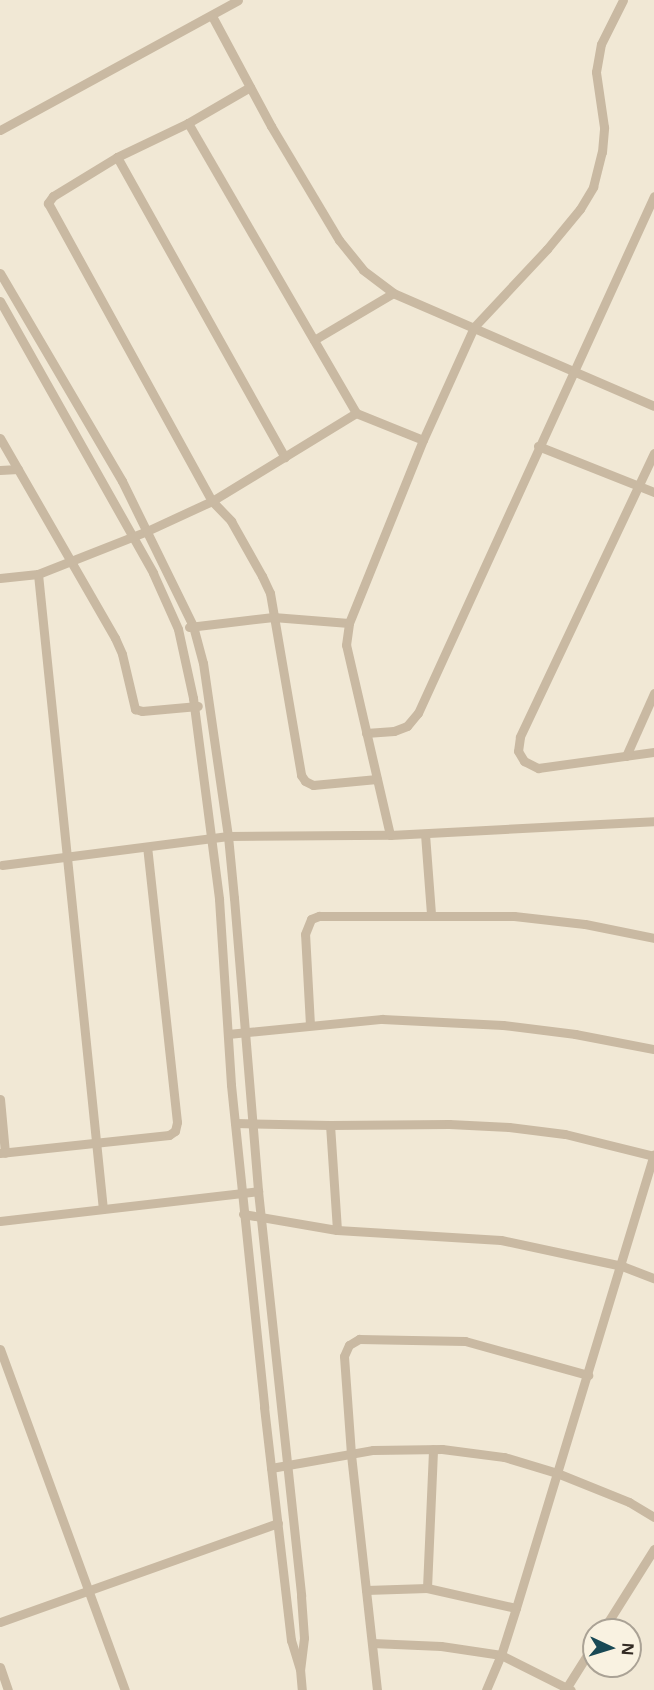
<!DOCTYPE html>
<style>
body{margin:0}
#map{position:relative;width:654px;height:1690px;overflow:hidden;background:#f1e8d5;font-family:"Open Sans",sans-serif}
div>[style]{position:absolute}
.minor>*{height:9px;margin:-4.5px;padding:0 4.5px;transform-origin:4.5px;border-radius:4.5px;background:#c9b9a2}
span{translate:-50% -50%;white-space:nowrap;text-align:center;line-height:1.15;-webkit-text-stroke:4.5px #f9f2e1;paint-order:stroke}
.north{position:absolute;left:582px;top:1618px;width:60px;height:60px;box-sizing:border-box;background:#f9f2e1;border:2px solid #aaa295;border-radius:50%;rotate:94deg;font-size:16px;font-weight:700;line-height:24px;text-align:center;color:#332b24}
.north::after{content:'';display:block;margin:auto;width:21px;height:27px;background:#194955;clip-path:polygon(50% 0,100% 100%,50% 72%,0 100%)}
</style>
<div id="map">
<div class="minor">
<div style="left:212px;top:16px;width:125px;rotate:61.8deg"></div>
<div style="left:271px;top:126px;width:133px;rotate:59.2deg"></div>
<div style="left:339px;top:240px;width:38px;rotate:51deg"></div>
<div style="left:363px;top:270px;width:38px;rotate:37deg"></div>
<div style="left:393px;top:293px;width:284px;rotate:23.4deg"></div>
<div style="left:250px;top:87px;width:72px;rotate:149.9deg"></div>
<div style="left:188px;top:123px;width:79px;rotate:154.4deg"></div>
<div style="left:117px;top:157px;width:75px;rotate:148.6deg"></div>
<div style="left:53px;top:196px;width:9px;rotate:126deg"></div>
<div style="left:48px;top:203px;width:340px;rotate:61.2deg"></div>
<div style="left:212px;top:501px;width:28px;rotate:46deg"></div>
<div style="left:231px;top:521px;width:63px;rotate:60.6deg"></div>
<div style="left:262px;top:576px;width:19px;rotate:65deg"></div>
<div style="left:270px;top:593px;width:185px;rotate:80.3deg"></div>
<div style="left:301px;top:775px;width:7px;rotate:56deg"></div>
<div style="left:305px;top:781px;width:9px;rotate:27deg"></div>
<div style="left:313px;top:785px;width:64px;rotate:-5.4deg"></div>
<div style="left:188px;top:123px;width:335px;rotate:59.9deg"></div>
<div style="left:356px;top:413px;width:72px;rotate:21.9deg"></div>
<div style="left:0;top:130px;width:271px;rotate:-28.6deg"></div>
<div style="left:117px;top:157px;width:344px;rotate:60.8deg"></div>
<div style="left:0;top:273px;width:241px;rotate:59.6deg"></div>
<div style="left:122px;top:481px;width:161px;rotate:63.9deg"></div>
<div style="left:193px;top:626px;width:38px;rotate:75deg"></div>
<div style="left:203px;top:663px;width:175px;rotate:81.8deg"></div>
<div style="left:228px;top:836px;width:62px;rotate:84.5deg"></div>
<div style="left:234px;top:898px;width:294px;rotate:85.3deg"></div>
<div style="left:258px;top:1191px;width:407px;rotate:83.9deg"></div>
<div style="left:301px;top:1596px;width:42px;rotate:85.9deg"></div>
<div style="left:304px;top:1638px;width:31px;rotate:97deg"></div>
<div style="left:0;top:301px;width:312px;rotate:60.6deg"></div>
<div style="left:153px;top:573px;width:61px;rotate:65.9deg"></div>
<div style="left:178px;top:629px;width:71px;rotate:77.7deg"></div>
<div style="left:193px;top:698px;width:203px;rotate:82.6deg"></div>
<div style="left:219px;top:899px;width:186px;rotate:86.3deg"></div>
<div style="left:231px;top:1085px;width:324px;rotate:84.1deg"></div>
<div style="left:264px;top:1407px;width:235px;rotate:83.4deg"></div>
<div style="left:291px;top:1640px;width:30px;rotate:73deg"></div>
<div style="left:300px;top:1669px;width:21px;rotate:85deg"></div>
<div style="left:314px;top:340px;width:92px;rotate:-30.7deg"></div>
<div style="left:0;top:438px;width:231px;rotate:60.1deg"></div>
<div style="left:115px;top:638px;width:17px;rotate:66deg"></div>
<div style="left:122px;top:654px;width:57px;rotate:76.7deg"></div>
<div style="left:135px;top:709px;width:7px;rotate:16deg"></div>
<div style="left:142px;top:711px;width:56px;rotate:-5.1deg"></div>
<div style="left:538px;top:446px;width:125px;rotate:21.6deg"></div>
<div style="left:654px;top:453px;width:314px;rotate:115.3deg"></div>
<div style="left:520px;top:737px;width:14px;rotate:98deg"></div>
<div style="left:518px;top:751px;width:12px;rotate:59deg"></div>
<div style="left:524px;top:761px;width:16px;rotate:27deg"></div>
<div style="left:538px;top:768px;width:117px;rotate:-7.9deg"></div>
<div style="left:0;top:470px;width:18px;rotate:-3deg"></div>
<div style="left:38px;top:574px;width:638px;rotate:84.16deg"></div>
<div style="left:0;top:578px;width:38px;rotate:-6deg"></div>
<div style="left:38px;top:574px;width:117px;rotate:-21.5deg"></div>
<div style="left:147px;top:531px;width:72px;rotate:-24.8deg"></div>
<div style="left:212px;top:501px;width:169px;rotate:-31.4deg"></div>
<div style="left:189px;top:627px;width:85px;rotate:-6.8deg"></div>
<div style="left:273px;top:617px;width:76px;rotate:4.5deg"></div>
<div style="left:366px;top:733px;width:28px;rotate:-4deg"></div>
<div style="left:394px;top:731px;width:14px;rotate:-21deg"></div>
<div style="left:407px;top:726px;width:17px;rotate:-50deg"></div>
<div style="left:418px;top:713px;width:568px;rotate:-65.46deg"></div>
<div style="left:626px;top:756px;width:69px;rotate:-66deg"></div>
<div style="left:425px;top:834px;width:80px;rotate:85.7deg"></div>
<div style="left:390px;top:835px;width:195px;rotate:-103deg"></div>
<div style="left:346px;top:645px;width:22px;rotate:-82deg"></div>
<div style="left:349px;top:623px;width:197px;rotate:-68deg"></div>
<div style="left:423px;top:440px;width:124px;rotate:-65.7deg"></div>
<div style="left:474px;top:327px;width:107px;rotate:-46.9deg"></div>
<div style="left:547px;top:249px;width:52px;rotate:-50.5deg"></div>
<div style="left:580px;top:209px;width:26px;rotate:-59deg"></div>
<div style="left:593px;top:187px;width:36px;rotate:-76deg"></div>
<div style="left:602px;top:152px;width:25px;rotate:-85deg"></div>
<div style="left:604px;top:127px;width:56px;rotate:-98.3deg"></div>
<div style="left:596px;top:72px;width:28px;rotate:-80deg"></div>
<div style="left:601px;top:44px;width:49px;rotate:-63.4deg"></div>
<div style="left:2px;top:865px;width:228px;rotate:-7.3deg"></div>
<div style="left:228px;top:836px;width:162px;rotate:-0.4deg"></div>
<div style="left:390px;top:835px;width:264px;rotate:-3deg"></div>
<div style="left:310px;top:1025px;width:91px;rotate:-93.1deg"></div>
<div style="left:305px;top:934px;width:16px;rotate:-68deg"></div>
<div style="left:311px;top:919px;width:9px;rotate:-21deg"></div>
<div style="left:319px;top:916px;width:195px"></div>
<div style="left:514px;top:916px;width:71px;rotate:6.4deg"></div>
<div style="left:585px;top:924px;width:70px;rotate:11.5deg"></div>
<div style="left:228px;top:1034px;width:155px;rotate:-5.6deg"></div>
<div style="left:382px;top:1019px;width:121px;rotate:2.8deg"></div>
<div style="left:503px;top:1025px;width:73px;rotate:7.1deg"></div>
<div style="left:575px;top:1034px;width:80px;rotate:10.8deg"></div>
<div style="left:0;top:1099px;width:54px;rotate:84.7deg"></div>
<div style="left:235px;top:1123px;width:95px;rotate:1.2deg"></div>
<div style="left:0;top:1153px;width:170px;rotate:-6.1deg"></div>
<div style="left:169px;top:1135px;width:7px;rotate:-34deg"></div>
<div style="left:175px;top:1131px;width:9px;rotate:-77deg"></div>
<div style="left:177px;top:1122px;width:276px;rotate:-96.2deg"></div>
<div style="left:243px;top:1214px;width:95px;rotate:9.7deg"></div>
<div style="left:337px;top:1230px;width:105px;rotate:-93.8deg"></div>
<div style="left:330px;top:1125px;width:119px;rotate:-0.5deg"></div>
<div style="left:449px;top:1124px;width:60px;rotate:2.9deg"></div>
<div style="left:509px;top:1127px;width:56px;rotate:7.1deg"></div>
<div style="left:565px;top:1134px;width:92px;rotate:13.9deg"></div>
<div style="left:0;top:1221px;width:260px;rotate:-6.6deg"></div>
<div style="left:337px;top:1230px;width:164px;rotate:3.5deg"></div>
<div style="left:501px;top:1240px;width:124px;rotate:12.1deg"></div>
<div style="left:622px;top:1266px;width:34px;rotate:21deg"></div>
<div style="left:0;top:1349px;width:363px;rotate:69.9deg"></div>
<div style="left:271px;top:1468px;width:104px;rotate:-10deg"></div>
<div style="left:373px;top:1450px;width:69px;rotate:-0.8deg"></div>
<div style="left:442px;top:1449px;width:63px;rotate:7.4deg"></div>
<div style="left:504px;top:1457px;width:55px;rotate:16.8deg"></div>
<div style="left:557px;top:1473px;width:78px;rotate:21.9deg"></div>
<div style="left:629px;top:1502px;width:29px;rotate:31deg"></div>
<div style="left:427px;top:1588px;width:139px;rotate:-87.5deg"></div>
<div style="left:366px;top:1590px;width:61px;rotate:-1.9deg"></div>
<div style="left:427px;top:1588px;width:91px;rotate:12.7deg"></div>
<div style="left:0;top:1622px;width:295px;rotate:-19.6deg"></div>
<div style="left:603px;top:1630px;width:96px;rotate:-57.8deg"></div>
<div style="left:372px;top:1643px;width:69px;rotate:2.5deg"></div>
<div style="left:441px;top:1646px;width:61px;rotate:8.5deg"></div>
<div style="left:501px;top:1655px;width:78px;rotate:26.6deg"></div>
<div style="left:0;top:1667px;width:24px;rotate:71deg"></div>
<div style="left:567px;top:1687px;width:51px;rotate:-57.9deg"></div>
<div style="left:377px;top:1690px;width:237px;rotate:-96.3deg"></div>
<div style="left:351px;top:1454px;width:98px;rotate:-94.1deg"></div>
<div style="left:344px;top:1356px;width:12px;rotate:-66deg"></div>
<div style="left:349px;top:1345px;width:12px;rotate:-31deg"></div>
<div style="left:359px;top:1339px;width:106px;rotate:1.1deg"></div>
<div style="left:465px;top:1341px;width:128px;rotate:15.5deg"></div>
<div style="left:486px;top:1690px;width:38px;rotate:-67deg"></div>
<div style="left:501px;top:1655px;width:49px;rotate:-72.3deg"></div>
<div style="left:516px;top:1608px;width:474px;rotate:-73.1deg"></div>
</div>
<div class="north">N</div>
</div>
